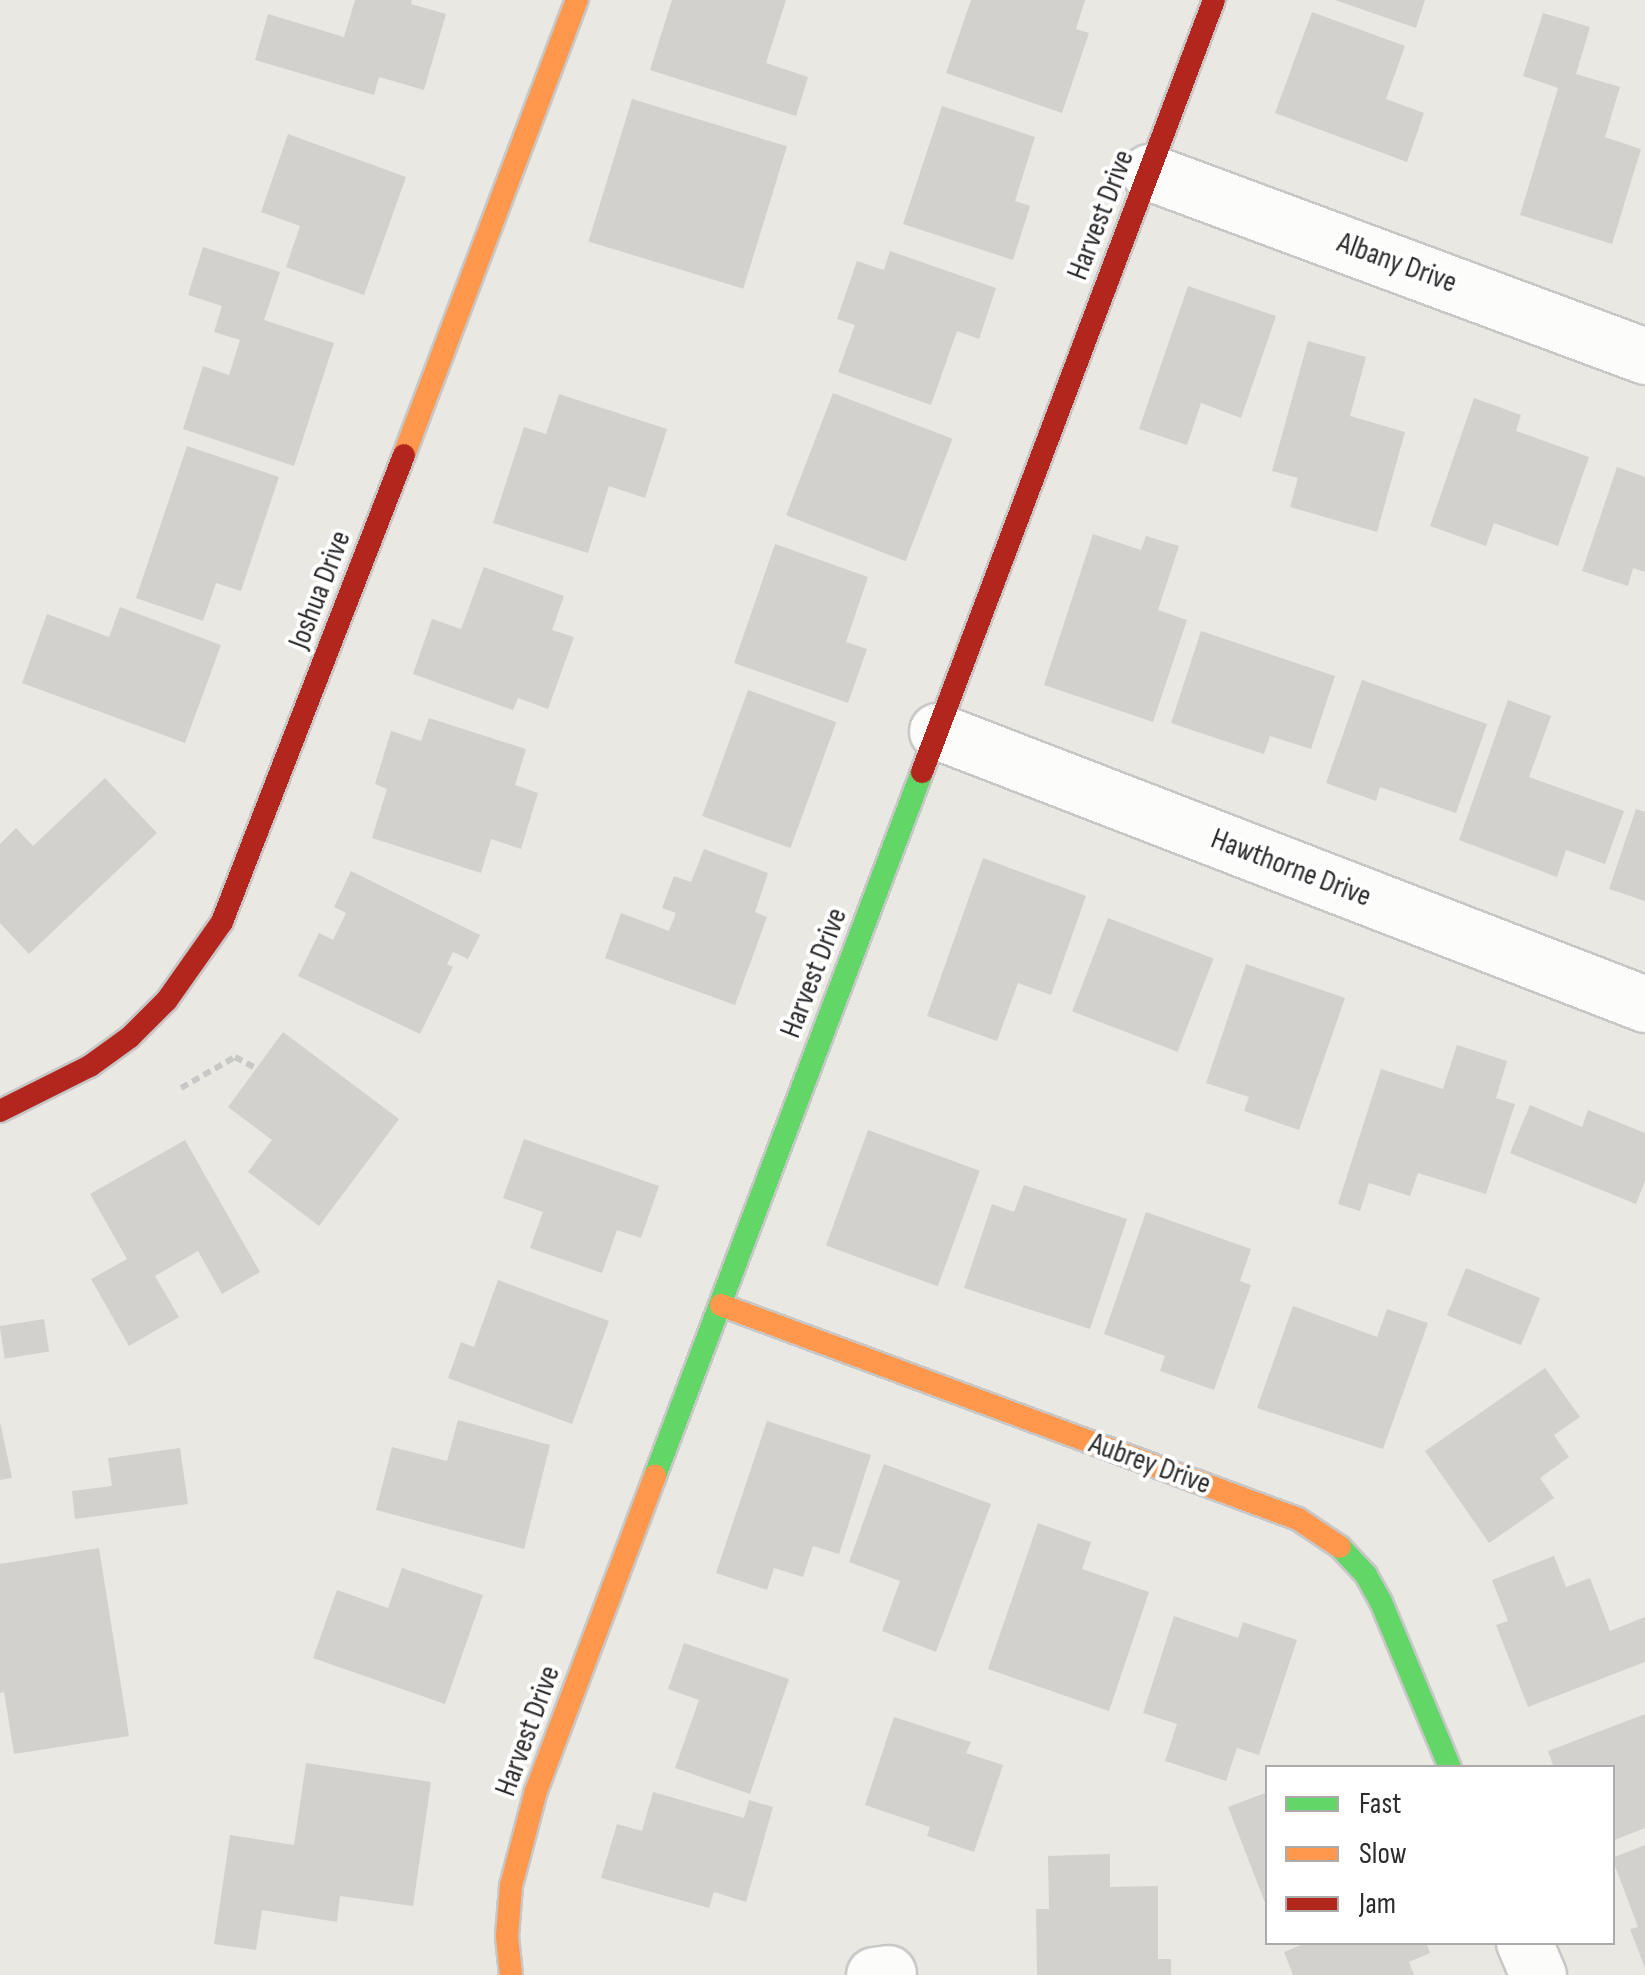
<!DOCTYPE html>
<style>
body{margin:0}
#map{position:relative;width:1645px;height:1975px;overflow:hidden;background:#eae8e2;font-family:"Sofia Sans Condensed",sans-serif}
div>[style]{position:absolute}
.building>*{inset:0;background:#d3d1cd;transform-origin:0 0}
.path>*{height:6px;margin-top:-3px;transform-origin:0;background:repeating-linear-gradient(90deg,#c8c8c7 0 8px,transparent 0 13px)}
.roads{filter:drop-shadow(2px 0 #c7c7c7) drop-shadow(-2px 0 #c7c7c7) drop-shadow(0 2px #c7c7c7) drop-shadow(0 -2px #c7c7c7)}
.street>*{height:55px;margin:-27.5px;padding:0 27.5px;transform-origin:27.5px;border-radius:27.5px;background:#fcfcfb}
.fast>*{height:22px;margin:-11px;padding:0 11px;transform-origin:11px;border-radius:11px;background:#63d668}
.slow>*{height:22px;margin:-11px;padding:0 11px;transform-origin:11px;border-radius:11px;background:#ff974d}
.jam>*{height:22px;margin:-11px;padding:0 11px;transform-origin:11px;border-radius:11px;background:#b3261e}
span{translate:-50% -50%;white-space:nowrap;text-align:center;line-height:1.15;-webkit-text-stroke:8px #fff;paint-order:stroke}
.street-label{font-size:30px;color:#2c2c2c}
.legend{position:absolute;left:1265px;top:1765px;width:350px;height:180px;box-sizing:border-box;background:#fff;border:2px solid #ababab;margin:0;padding:12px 18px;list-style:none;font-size:30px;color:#2c2c2c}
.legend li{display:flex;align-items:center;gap:20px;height:50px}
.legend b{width:50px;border:2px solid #ababab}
</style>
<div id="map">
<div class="building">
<div style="clip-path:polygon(355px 0,412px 0,411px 4px,446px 14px,424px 90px,379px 77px,374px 95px,255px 60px,268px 14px,344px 37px)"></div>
<div style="clip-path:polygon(672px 0,786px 0,766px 63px,808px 77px,796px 116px,650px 70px)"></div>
<div style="clip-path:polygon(971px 0,1085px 0,1076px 29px,1089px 33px,1062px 113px,946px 73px)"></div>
<div style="clip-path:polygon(1335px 0,1425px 0,1416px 28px)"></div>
<div style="clip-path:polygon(1312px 12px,1405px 46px,1386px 99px,1424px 113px,1407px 162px,1275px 113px)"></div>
<div style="clip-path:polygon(1543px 13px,1590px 27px,1576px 74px,1620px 87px,1605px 137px,1641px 149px,1612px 244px,1520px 215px,1558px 88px,1523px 76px)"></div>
<div style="left:632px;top:99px;width:162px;height:149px;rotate:17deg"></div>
<div style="clip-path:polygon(942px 106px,1035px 137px,1015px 201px,1030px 206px,1013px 260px,903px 224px)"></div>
<div style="clip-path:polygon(288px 134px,406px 177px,364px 295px,286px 267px,300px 226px,261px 212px)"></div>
<div style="clip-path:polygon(203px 247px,280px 272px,264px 320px,334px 343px,294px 466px,183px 429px,203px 366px,229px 375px,240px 340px,214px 332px,222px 306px,188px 295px)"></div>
<div style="clip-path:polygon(890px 251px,996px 288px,979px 339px,957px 331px,931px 405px,838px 372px,855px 325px,837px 319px,857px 261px,884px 270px)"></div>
<div style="clip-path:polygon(1188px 286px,1276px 316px,1241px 418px,1201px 403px,1187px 445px,1139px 429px)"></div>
<div style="clip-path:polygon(1308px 341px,1366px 357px,1350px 416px,1405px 432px,1377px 532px,1290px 507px,1298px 478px,1272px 471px)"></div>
<div style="left:833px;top:393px;width:128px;height:131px;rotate:21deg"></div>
<div style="clip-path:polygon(559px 394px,667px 429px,645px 498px,609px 486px,588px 553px,493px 523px,524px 427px,546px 434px)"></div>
<div style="clip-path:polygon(1474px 398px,1521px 415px,1516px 431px,1589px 457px,1558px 546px,1494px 523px,1486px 546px,1430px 526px)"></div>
<div style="clip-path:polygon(187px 446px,279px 477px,241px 591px,216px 583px,203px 621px,136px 598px)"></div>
<div style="clip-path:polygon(1617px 467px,1645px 477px,1645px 572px,1633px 568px,1628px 586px,1582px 571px)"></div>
<div style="clip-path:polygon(1093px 534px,1141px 550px,1146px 536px,1179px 546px,1158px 610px,1187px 620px,1153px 722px,1044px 685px)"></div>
<div style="clip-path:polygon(775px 544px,868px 577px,846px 642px,867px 649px,848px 703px,734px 663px)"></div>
<div style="clip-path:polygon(484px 567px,564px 596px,552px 630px,574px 637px,548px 709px,518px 698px,513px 710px,413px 674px,432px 619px,461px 629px)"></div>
<div style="clip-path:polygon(120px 607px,221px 645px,185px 743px,22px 683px,47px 614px,109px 637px)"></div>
<div style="clip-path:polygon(1201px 631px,1335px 676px,1311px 749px,1270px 736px,1264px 754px,1171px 723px)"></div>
<div style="clip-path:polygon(1362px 680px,1487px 724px,1456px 813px,1380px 787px,1376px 801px,1326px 783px)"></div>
<div style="left:748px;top:690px;width:94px;height:134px;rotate:20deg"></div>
<div style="clip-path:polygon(1508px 700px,1551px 716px,1529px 777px,1624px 811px,1605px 864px,1566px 850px,1557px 877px,1459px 840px)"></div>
<div style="clip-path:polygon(429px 718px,526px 749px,515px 785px,538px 793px,521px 849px,491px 839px,481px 873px,372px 838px,387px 789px,375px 784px,391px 731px,421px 741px)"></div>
<div style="clip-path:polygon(105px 778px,157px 833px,29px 954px,0 923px,0 844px,16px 828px,33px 846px)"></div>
<div style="clip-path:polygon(1636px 809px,1645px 812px,1645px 901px,1609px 889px)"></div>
<div style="clip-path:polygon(704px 849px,768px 873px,755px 912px,767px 917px,735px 1005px,605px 958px,621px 913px,669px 931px,676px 913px,662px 908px,674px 876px,691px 882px)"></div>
<div style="clip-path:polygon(983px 858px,1086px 896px,1051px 995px,1018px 983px,997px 1041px,927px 1016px)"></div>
<div style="clip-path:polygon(351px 871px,480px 935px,468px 959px,453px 952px,447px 964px,453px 967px,420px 1034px,298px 976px,319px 933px,333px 940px,346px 913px,334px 907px)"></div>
<div style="left:1108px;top:918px;width:113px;height:100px;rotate:21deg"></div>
<div style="clip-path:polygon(1246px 964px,1345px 998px,1299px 1130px,1244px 1111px,1249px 1097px,1206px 1083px)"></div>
<div style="clip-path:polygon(283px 1032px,399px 1119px,319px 1226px,248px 1172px,272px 1140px,228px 1107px)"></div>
<div style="clip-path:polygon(1457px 1045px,1507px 1061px,1496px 1098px,1515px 1104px,1486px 1194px,1418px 1173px,1410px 1196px,1369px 1183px,1360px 1211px,1338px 1204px,1381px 1069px,1443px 1089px)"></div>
<div style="clip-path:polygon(1530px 1105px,1582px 1127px,1588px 1110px,1645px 1133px,1645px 1181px,1636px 1204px,1510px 1153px)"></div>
<div style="left:868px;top:1130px;width:119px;height:123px;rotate:20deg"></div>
<div style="clip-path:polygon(524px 1139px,659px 1186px,641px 1238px,617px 1230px,602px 1273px,530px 1248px,543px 1212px,503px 1198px)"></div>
<div style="clip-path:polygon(185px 1140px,260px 1272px,222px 1294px,198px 1251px,155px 1276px,179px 1317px,129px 1346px,91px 1279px,127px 1259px,90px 1194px)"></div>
<div style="clip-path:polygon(1024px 1185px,1127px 1219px,1090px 1329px,964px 1288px,992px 1204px,1014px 1212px)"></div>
<div style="clip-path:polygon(1146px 1212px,1251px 1249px,1240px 1281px,1251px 1285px,1214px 1390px,1160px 1371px,1165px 1356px,1104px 1334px)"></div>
<div style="left:1466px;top:1268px;width:80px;height:51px;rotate:22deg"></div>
<div style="clip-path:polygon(498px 1280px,609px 1321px,572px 1424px,448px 1378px,461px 1342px,474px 1347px)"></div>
<div style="clip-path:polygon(1293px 1306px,1377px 1337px,1387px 1309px,1428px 1323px,1383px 1449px,1257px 1408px)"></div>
<div style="left:44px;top:1319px;width:33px;height:45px;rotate:81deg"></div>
<div style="clip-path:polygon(1545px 1368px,1580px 1417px,1554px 1435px,1569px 1457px,1540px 1478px,1554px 1498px,1489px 1543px,1425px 1451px)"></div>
<div style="clip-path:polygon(458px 1420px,550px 1445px,524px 1549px,376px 1510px,392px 1447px,447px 1461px)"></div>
<div style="clip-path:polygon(767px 1421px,871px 1455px,839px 1554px,813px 1546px,803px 1577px,774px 1568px,767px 1590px,716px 1573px)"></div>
<div style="clip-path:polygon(0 1422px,12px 1478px,0 1480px)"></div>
<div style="clip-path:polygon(180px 1448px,188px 1504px,75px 1519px,72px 1491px,112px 1486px,108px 1458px)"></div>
<div style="clip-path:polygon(884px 1464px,991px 1504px,936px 1652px,882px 1631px,900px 1581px,849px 1562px)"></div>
<div style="clip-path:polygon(1038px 1523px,1091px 1542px,1082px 1569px,1149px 1592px,1109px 1711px,988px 1669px)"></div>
<div style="clip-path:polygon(99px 1548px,129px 1736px,14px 1754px,4px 1692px,0 1693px,0 1564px)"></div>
<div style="clip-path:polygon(1554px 1556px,1566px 1587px,1590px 1578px,1610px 1631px,1645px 1617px,1645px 1662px,1528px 1707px,1496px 1625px,1508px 1621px,1492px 1580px)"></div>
<div style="clip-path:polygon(402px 1568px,483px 1595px,445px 1704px,313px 1658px,337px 1590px,388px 1608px)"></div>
<div style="clip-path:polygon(1174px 1616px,1238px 1638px,1243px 1622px,1297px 1640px,1259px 1755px,1237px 1748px,1226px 1781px,1165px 1761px,1177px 1724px,1143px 1713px)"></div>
<div style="clip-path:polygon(684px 1643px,789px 1679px,750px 1794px,675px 1768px,699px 1700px,668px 1689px)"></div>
<div style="clip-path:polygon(1645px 1714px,1645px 1828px,1612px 1841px,1612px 1768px,1554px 1768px,1548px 1751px)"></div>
<div style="clip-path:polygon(894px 1717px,971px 1742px,966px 1753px,1003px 1765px,974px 1852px,927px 1836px,930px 1827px,865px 1805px)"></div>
<div style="clip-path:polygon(306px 1763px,431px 1782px,413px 1906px,340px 1896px,337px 1922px,262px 1910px,256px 1950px,214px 1944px,230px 1835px,294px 1845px)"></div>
<div style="clip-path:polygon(653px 1792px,744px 1818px,749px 1800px,773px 1807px,746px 1902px,714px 1892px,709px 1908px,601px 1878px,617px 1824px,642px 1831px)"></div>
<div style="clip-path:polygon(1268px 1792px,1268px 1908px,1267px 1908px,1228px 1807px)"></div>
<div style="clip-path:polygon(1645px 1845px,1645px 1968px,1630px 1929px,1638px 1927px,1612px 1858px)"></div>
<div style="clip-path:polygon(1110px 1854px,1110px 1887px,1158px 1886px,1158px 1959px,1171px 1959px,1171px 1975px,1037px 1975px,1036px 1909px,1049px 1909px,1048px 1856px)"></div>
<div style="clip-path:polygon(1308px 1942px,1426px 1942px,1430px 1953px,1409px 1962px,1414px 1975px,1293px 1975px,1284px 1952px)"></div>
</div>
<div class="path">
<div style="left:181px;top:1088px;width:62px;rotate:-29.9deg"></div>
<div style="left:235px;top:1057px;width:24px;rotate:28deg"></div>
</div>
<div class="roads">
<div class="street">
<div style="left:1149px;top:172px;width:529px;rotate:20.35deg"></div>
<div style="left:937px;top:731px;width:759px;rotate:21.09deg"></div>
<div style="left:1524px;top:1942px;width:36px;rotate:67deg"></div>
<div style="left:874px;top:1975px;width:14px;rotate:-8deg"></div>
</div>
<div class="fast">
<div style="left:655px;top:1476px;width:753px;rotate:-69.23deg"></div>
<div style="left:1340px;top:1547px;width:38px;rotate:47deg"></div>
<div style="left:1366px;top:1575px;width:31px;rotate:61deg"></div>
<div style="left:1381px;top:1602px;width:180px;rotate:67.4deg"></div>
</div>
<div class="slow">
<div style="left:404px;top:455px;width:487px;rotate:-69.2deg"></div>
<div style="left:721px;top:1305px;width:615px;rotate:20.35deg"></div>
<div style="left:1298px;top:1519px;width:50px;rotate:33.7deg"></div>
<div style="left:511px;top:1975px;width:39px;rotate:-96deg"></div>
<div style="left:507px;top:1936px;width:50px;rotate:-85.4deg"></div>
<div style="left:511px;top:1886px;width:98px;rotate:-75.3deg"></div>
<div style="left:536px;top:1791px;width:337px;rotate:-69.3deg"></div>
</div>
<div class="jam">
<div style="left:922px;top:772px;width:825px;rotate:-69.28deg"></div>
<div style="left:0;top:1111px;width:101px;rotate:-26.6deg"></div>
<div style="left:90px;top:1066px;width:49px;rotate:-35.9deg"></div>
<div style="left:130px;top:1037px;width:52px;rotate:-45deg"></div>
<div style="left:167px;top:1000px;width:95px;rotate:-54.8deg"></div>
<div style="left:222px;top:922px;width:501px;rotate:-68.71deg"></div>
</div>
</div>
<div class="street-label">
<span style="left:1101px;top:215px;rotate:-69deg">Harvest Drive</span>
<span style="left:1397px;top:263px;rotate:20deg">Albany Drive</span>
<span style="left:320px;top:590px;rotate:-69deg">Joshua Drive</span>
<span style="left:1291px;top:868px;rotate:21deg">Hawthorne Drive</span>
<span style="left:814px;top:973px;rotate:-69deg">Harvest Drive</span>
<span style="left:1150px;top:1464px;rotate:20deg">Aubrey Drive</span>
<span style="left:528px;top:1731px;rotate:-70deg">Harvest Drive</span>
</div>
<ul class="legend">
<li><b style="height:12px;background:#63d668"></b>Fast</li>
<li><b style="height:12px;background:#ff974d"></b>Slow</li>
<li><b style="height:12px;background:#b3261e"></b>Jam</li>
</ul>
</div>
